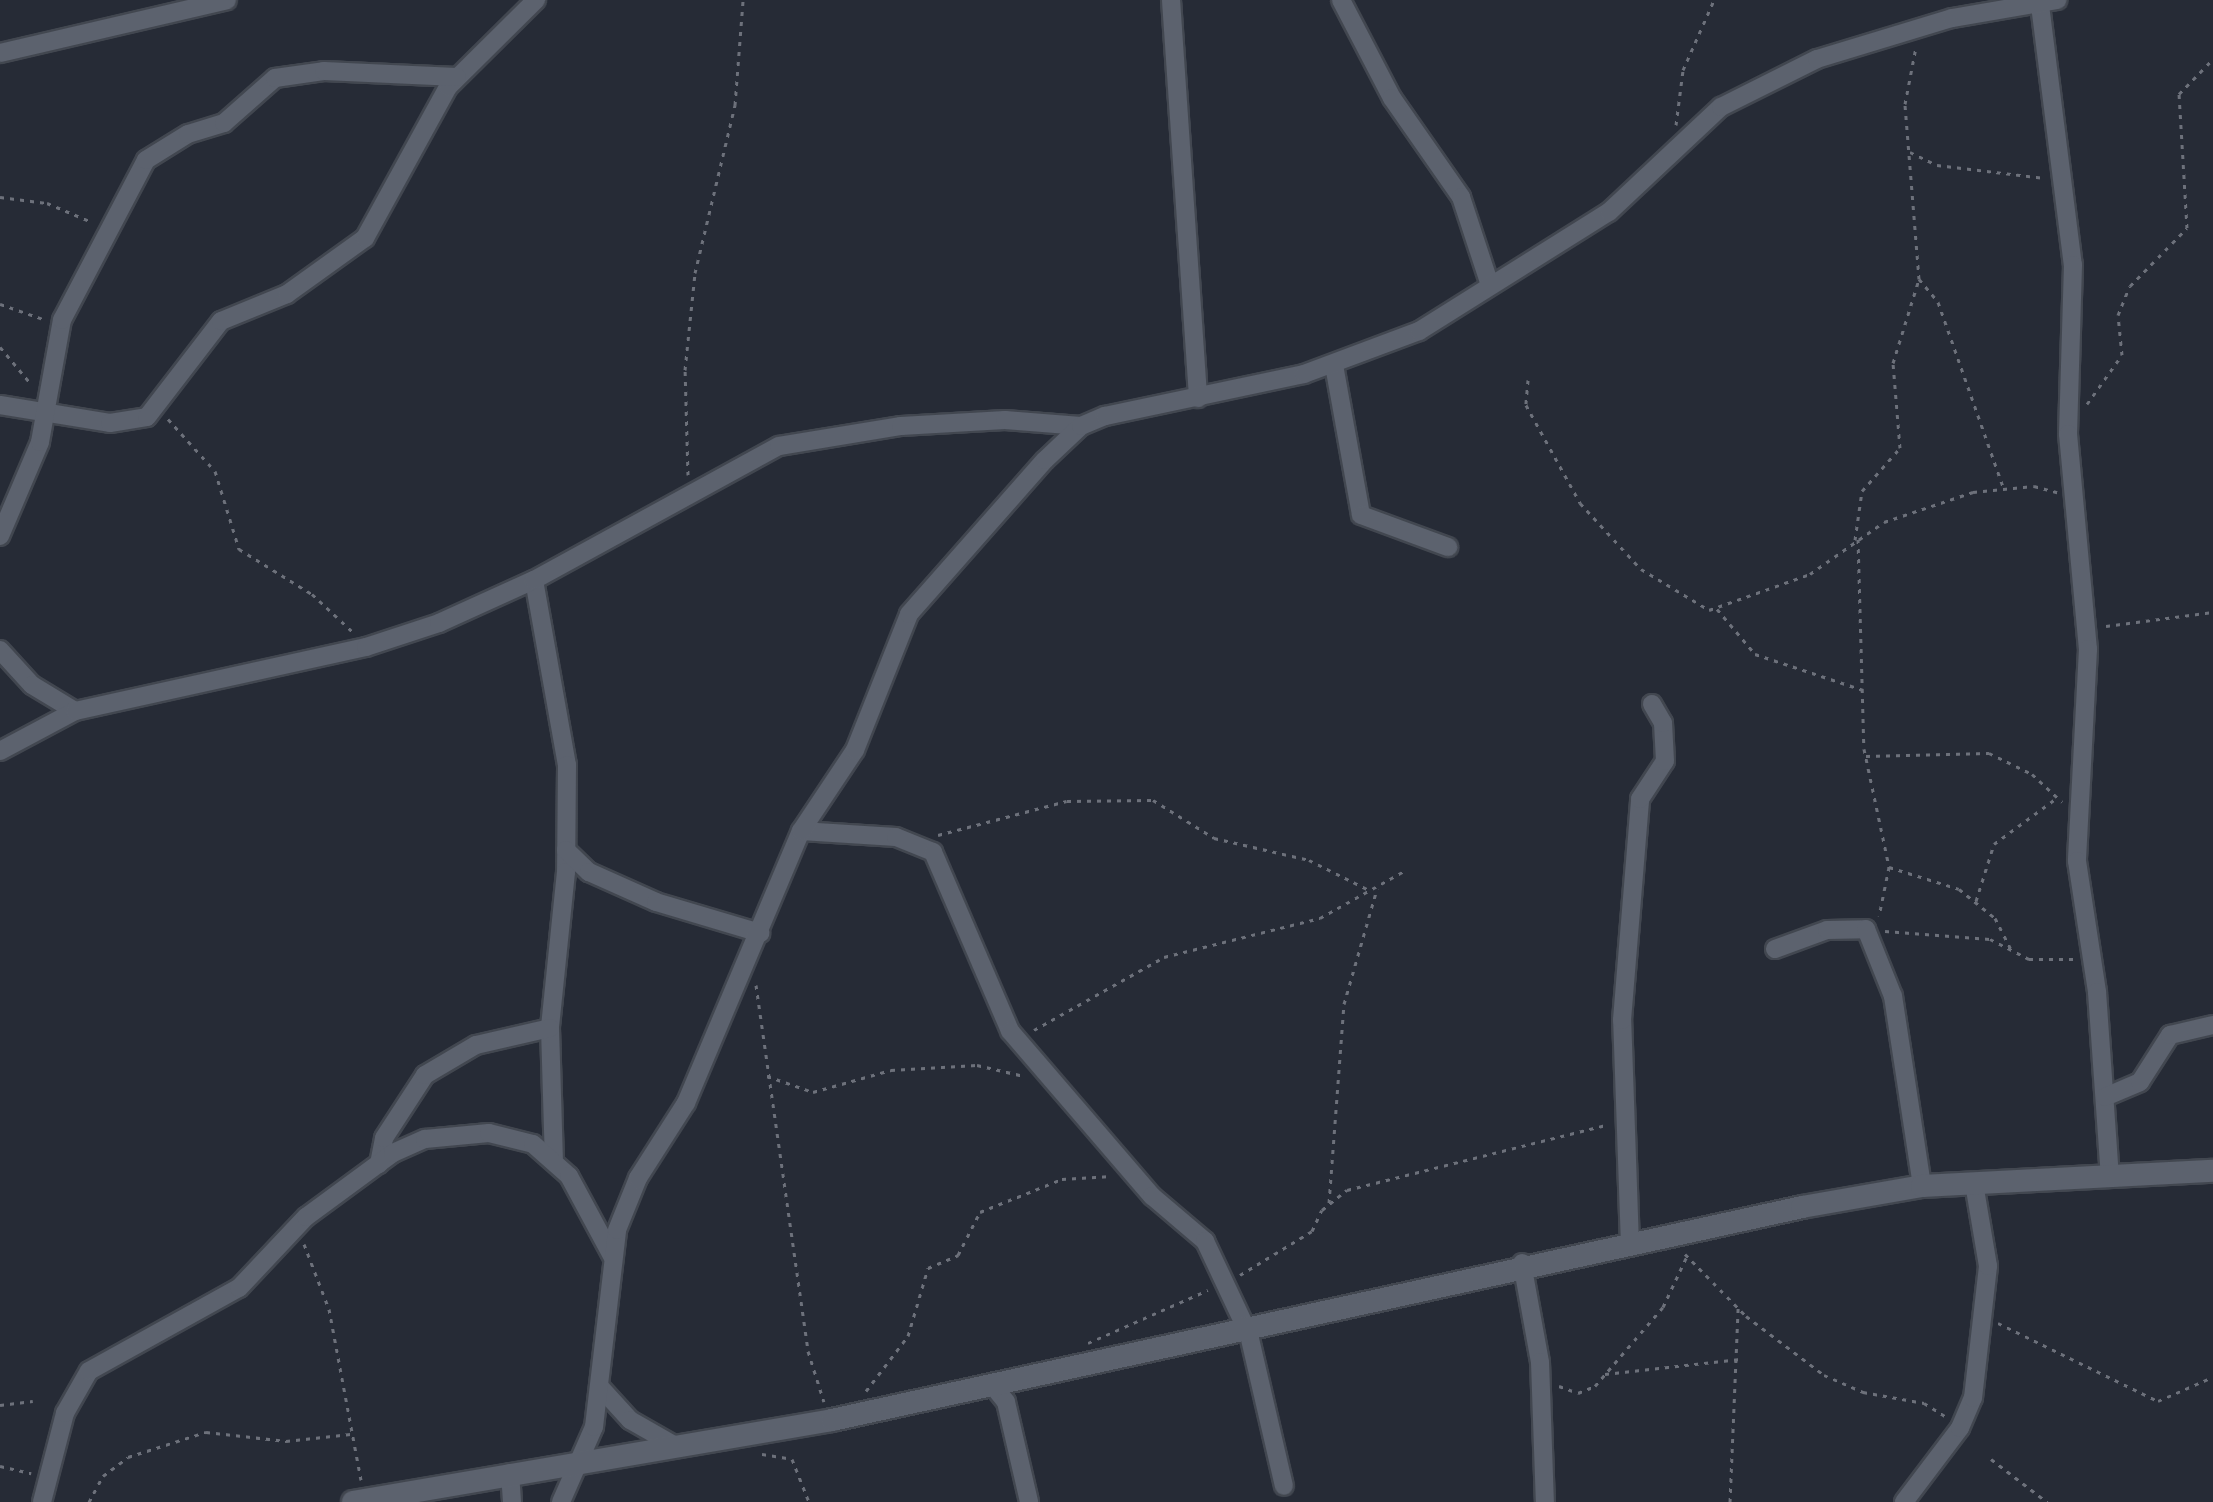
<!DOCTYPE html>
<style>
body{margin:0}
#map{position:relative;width:2213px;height:1502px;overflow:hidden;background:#262b36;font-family:Roboto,sans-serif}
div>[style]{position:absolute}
.path>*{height:3px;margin-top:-1.5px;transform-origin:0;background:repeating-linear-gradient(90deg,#6d717b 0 4px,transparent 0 10px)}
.roads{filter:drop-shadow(2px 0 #424750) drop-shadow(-2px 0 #424750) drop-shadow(0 2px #424750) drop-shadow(0 -2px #424750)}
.minor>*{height:18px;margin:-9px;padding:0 9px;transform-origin:9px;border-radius:9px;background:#5c626e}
.tertiary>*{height:22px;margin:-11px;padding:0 11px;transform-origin:11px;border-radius:11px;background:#5c626e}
span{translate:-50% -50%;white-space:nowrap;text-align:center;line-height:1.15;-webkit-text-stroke:7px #111418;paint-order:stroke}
</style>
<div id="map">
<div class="path">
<div style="left:1676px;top:125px;width:55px;rotate:-82.7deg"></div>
<div style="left:1683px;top:70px;width:77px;rotate:-66.1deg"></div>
<div style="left:1910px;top:152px;width:30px;rotate:26deg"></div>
<div style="left:1937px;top:165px;width:109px;rotate:6.9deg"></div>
<div style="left:0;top:197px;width:47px;rotate:7.3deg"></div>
<div style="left:47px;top:203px;width:49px;rotate:22.9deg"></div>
<div style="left:1919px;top:279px;width:30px;rotate:50deg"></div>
<div style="left:1938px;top:302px;width:198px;rotate:70.6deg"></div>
<div style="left:0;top:304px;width:49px;rotate:19.2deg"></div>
<div style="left:0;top:347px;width:48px;rotate:50deg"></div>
<div style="left:1528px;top:380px;width:25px;rotate:95deg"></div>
<div style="left:1526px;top:405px;width:112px;rotate:61.1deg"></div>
<div style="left:1580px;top:503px;width:90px;rotate:47.3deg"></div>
<div style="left:1641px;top:569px;width:79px;rotate:31.1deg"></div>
<div style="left:1709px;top:610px;width:107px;rotate:-19.6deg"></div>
<div style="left:1810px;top:574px;width:90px;rotate:-35.1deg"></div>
<div style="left:1884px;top:522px;width:94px;rotate:-18.6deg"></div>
<div style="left:1973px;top:492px;width:61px;rotate:-5.6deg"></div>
<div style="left:2034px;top:486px;width:24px;rotate:15deg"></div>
<div style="left:2087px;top:404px;width:60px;rotate:-54.5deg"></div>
<div style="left:2122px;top:355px;width:40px;rotate:-95.7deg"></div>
<div style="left:2118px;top:315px;width:31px;rotate:-68deg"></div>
<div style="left:2130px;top:286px;width:81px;rotate:-45.5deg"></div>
<div style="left:2187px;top:228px;width:134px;rotate:-93.4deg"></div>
<div style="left:2179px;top:94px;width:49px;rotate:-45.8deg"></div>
<div style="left:168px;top:419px;width:70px;rotate:47.9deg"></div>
<div style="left:215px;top:471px;width:82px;rotate:72.9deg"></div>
<div style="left:239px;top:549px;width:86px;rotate:31.7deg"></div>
<div style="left:312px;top:594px;width:57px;rotate:42.9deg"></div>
<div style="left:688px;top:475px;width:105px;rotate:-91.6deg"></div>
<div style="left:685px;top:370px;width:98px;rotate:-84.1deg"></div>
<div style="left:695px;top:273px;width:173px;rotate:-76.6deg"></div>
<div style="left:735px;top:105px;width:105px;rotate:-85.6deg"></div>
<div style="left:1858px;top:539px;width:210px;rotate:88.4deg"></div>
<div style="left:1864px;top:749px;width:121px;rotate:78deg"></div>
<div style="left:1889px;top:867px;width:50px;rotate:101.5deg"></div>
<div style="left:1855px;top:540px;width:49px;rotate:-81.9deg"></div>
<div style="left:1862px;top:491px;width:57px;rotate:-48.5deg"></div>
<div style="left:1900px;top:448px;width:85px;rotate:-94.7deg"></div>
<div style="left:1893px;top:363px;width:88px;rotate:-72.8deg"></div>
<div style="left:1919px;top:279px;width:176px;rotate:-94.6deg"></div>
<div style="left:1905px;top:104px;width:58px;rotate:-79.1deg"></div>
<div style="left:1717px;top:609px;width:59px;rotate:49.8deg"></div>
<div style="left:1755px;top:654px;width:114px;rotate:18.4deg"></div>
<div style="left:2106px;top:626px;width:108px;rotate:-7.5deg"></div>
<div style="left:1866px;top:756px;width:123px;rotate:-1.4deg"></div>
<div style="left:1989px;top:753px;width:48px;rotate:26deg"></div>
<div style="left:2032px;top:774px;width:41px;rotate:43deg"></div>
<div style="left:938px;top:835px;width:133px;rotate:-14.8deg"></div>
<div style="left:1067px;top:801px;width:86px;rotate:-0.7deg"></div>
<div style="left:1153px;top:800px;width:72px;rotate:31.9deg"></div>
<div style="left:1214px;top:838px;width:98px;rotate:13deg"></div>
<div style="left:1309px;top:860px;width:69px;rotate:26.6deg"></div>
<div style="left:1889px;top:867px;width:73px;rotate:17.4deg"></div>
<div style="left:1959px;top:889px;width:46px;rotate:38.9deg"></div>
<div style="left:1995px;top:918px;width:35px;rotate:63deg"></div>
<div style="left:1976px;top:901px;width:60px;rotate:-72.5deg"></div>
<div style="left:1994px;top:844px;width:79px;rotate:-36.3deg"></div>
<div style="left:1885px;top:931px;width:105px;rotate:4.4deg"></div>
<div style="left:1990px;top:939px;width:44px;rotate:27.1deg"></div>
<div style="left:2029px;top:959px;width:47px"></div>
<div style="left:756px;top:985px;width:370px;rotate:81.9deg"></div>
<div style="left:808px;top:1351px;width:53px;rotate:72.6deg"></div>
<div style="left:1034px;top:1030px;width:149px;rotate:-29.3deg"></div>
<div style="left:1164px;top:957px;width:161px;rotate:-14deg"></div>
<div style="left:1320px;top:918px;width:98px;rotate:-29.2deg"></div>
<div style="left:767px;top:1076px;width:49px;rotate:19.2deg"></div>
<div style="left:813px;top:1092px;width:81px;rotate:-15.8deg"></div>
<div style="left:891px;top:1070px;width:86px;rotate:-3.3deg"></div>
<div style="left:977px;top:1065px;width:48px;rotate:13.2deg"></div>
<div style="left:1329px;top:1203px;width:200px;rotate:-85.7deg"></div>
<div style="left:1344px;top:1004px;width:120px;rotate:-74deg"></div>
<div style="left:304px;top:1244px;width:70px;rotate:69deg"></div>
<div style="left:329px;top:1309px;width:174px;rotate:79.4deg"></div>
<div style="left:1685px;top:1254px;width:87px;rotate:45.5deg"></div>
<div style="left:1746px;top:1316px;width:98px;rotate:37.1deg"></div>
<div style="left:1824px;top:1375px;width:43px;rotate:23.6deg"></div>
<div style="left:1863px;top:1392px;width:62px;rotate:10.2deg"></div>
<div style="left:1924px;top:1403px;width:26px;rotate:32deg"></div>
<div style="left:1240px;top:1275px;width:84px;rotate:-31.4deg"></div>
<div style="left:1312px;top:1231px;width:23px;rotate:-65deg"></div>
<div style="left:1322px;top:1210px;width:32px;rotate:-39deg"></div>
<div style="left:1347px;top:1190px;width:267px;rotate:-14.1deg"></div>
<div style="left:1998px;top:1323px;width:178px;rotate:26deg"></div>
<div style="left:2158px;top:1401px;width:60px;rotate:-23.6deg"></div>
<div style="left:1088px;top:1343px;width:131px;rotate:-23.8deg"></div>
<div style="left:1605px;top:1374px;width:136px;rotate:-6.3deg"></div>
<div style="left:1559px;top:1386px;width:20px;rotate:20deg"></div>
<div style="left:1578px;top:1393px;width:18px;rotate:-22deg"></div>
<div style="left:1595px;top:1386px;width:104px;rotate:-49.3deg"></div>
<div style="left:1663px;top:1307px;width:56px;rotate:-64.8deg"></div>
<div style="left:866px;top:1391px;width:69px;rotate:-52.6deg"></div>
<div style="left:908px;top:1336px;width:71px;rotate:-73.6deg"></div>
<div style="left:928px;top:1268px;width:33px;rotate:-23deg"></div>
<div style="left:958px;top:1255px;width:48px;rotate:-62.9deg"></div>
<div style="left:980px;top:1212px;width:88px;rotate:-21.9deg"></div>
<div style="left:1062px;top:1179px;width:50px;rotate:-3.4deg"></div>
<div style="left:0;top:1405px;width:33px;rotate:-7deg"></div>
<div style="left:762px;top:1454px;width:30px;rotate:9deg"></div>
<div style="left:792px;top:1459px;width:46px;rotate:68.4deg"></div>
<div style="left:1991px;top:1459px;width:71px;rotate:37.5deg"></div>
<div style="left:0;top:1466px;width:32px;rotate:13deg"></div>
<div style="left:89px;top:1502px;width:30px;rotate:-62deg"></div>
<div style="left:103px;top:1476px;width:31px;rotate:-37deg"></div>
<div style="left:128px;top:1457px;width:82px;rotate:-17.8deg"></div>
<div style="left:206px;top:1432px;width:81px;rotate:6.4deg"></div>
<div style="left:286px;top:1441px;width:65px;rotate:-6.1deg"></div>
<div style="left:1730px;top:1502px;width:194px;rotate:-87.6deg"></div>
</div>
<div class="roads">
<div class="minor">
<div style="left:1171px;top:0;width:399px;rotate:86.1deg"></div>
<div style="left:1341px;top:0;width:110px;rotate:62.5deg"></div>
<div style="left:1392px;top:98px;width:121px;rotate:55.1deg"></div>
<div style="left:1461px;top:197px;width:93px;rotate:71.8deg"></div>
<div style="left:2040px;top:5px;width:262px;rotate:82.8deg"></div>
<div style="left:2073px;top:265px;width:169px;rotate:91.7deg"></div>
<div style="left:2068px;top:434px;width:216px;rotate:84.7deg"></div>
<div style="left:2088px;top:649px;width:212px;rotate:93deg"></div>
<div style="left:2077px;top:861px;width:133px;rotate:81.3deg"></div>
<div style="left:2097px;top:992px;width:184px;rotate:86deg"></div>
<div style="left:0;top:53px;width:233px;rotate:-13.1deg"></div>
<div style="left:1334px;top:365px;width:152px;rotate:79.8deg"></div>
<div style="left:1361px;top:515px;width:93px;rotate:20.2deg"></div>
<div style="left:0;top:405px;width:111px;rotate:9.3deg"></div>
<div style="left:110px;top:423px;width:37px;rotate:-9deg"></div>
<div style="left:147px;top:417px;width:121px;rotate:-52.4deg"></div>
<div style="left:221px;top:321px;width:71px;rotate:-22.2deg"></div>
<div style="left:287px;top:294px;width:96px;rotate:-35.7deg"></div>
<div style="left:365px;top:238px;width:172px;rotate:-61.2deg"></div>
<div style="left:448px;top:87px;width:124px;rotate:-44.7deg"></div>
<div style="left:0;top:536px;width:102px;rotate:-66.9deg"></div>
<div style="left:40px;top:442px;width:124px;rotate:-79.8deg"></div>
<div style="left:62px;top:320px;width:181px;rotate:-62.3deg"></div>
<div style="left:146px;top:160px;width:49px;rotate:-31.8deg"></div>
<div style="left:188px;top:134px;width:38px;rotate:-17deg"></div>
<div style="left:224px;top:123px;width:68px;rotate:-41.4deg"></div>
<div style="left:275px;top:78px;width:49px;rotate:-8.1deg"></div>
<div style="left:324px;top:71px;width:133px;rotate:2.6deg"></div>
<div style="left:534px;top:580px;width:188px;rotate:79.9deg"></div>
<div style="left:567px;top:765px;width:107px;rotate:90.5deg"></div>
<div style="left:566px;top:872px;width:157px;rotate:95.9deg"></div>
<div style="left:550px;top:1028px;width:131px;rotate:88.3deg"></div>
<div style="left:0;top:650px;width:47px;rotate:47.6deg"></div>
<div style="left:32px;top:685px;width:50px;rotate:31.2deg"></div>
<div style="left:0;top:751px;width:85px;rotate:-28.1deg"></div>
<div style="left:75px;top:711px;width:298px;rotate:-12.4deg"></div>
<div style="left:366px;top:647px;width:77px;rotate:-18.2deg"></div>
<div style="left:439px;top:623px;width:104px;rotate:-24.4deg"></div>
<div style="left:534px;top:580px;width:279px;rotate:-28.7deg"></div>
<div style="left:779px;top:446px;width:124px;rotate:-9.3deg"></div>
<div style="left:901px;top:426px;width:104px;rotate:-3.3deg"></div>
<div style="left:1005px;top:420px;width:76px;rotate:4.5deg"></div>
<div style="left:801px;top:831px;width:95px;rotate:3.6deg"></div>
<div style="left:896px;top:837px;width:40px;rotate:22deg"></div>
<div style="left:933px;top:852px;width:195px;rotate:66.7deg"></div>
<div style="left:1010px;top:1031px;width:218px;rotate:49.3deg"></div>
<div style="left:1152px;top:1196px;width:70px;rotate:40.3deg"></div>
<div style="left:1205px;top:1241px;width:94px;rotate:64.8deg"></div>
<div style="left:566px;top:850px;width:32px;rotate:44deg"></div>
<div style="left:589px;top:872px;width:73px;rotate:24.1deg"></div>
<div style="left:656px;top:902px;width:109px;rotate:16.6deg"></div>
<div style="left:1775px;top:949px;width:55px;rotate:-20.1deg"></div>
<div style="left:1827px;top:930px;width:39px;rotate:-1deg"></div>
<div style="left:1866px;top:929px;width:72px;rotate:68.1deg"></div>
<div style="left:1893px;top:996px;width:192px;rotate:81.3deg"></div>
<div style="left:2105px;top:1097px;width:38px;rotate:-23deg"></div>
<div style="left:2140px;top:1082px;width:56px;rotate:-57.4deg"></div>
<div style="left:2170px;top:1035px;width:44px;rotate:-13.1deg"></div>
<div style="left:379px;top:1164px;width:26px;rotate:-79deg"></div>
<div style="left:384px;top:1138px;width:75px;rotate:-56.9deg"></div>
<div style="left:425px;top:1075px;width:59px;rotate:-30.5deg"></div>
<div style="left:476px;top:1045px;width:76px;rotate:-12.9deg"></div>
<div style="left:1630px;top:1245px;width:225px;rotate:-92deg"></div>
<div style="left:1622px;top:1020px;width:222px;rotate:-85.3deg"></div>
<div style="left:1640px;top:799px;width:45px;rotate:-56.7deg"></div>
<div style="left:1665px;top:761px;width:38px;rotate:-93deg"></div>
<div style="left:1663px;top:723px;width:22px;rotate:-120deg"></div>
<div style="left:1522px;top:1263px;width:101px;rotate:79.7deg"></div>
<div style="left:1540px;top:1362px;width:140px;rotate:88deg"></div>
<div style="left:1247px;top:1326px;width:164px;rotate:77deg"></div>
<div style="left:600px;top:1387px;width:45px;rotate:47.7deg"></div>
<div style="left:630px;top:1420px;width:56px;rotate:29.7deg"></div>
<div style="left:994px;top:1387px;width:19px;rotate:51deg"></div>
<div style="left:1006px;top:1402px;width:103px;rotate:77deg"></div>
<div style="left:510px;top:1473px;width:29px;rotate:86deg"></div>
<div style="left:42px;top:1502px;width:92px;rotate:-75.5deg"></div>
<div style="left:65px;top:1413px;width:48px;rotate:-60.3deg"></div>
<div style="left:89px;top:1371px;width:171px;rotate:-29deg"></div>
<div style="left:239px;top:1288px;width:98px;rotate:-46.7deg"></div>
<div style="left:306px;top:1217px;width:108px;rotate:-36.3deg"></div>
<div style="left:393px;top:1153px;width:35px;rotate:-24deg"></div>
<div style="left:425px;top:1139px;width:64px;rotate:-5.4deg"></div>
<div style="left:489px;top:1133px;width:45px;rotate:14deg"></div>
<div style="left:533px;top:1144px;width:48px;rotate:41.6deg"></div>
<div style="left:569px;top:1176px;width:91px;rotate:61.7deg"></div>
<div style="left:561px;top:1502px;width:82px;rotate:-66.3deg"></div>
<div style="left:594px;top:1427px;width:198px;rotate:-83.3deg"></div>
<div style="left:617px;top:1230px;width:56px;rotate:-68deg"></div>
<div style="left:638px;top:1178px;width:89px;rotate:-57.4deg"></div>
<div style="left:686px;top:1103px;width:295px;rotate:-67.1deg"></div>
<div style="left:801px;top:831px;width:97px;rotate:-56.3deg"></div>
<div style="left:855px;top:750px;width:146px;rotate:-68.3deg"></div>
<div style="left:909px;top:614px;width:205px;rotate:-48.6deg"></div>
<div style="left:1045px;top:460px;width:50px;rotate:-43.4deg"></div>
<div style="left:1081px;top:426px;width:26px;rotate:-23deg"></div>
<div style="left:1105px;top:416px;width:203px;rotate:-11.9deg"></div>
<div style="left:1304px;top:374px;width:123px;rotate:-20.5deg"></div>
<div style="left:1419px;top:331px;width:224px;rotate:-32.1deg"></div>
<div style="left:1609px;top:212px;width:154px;rotate:-43.2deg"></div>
<div style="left:1721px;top:107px;width:107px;rotate:-26.6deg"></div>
<div style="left:1817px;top:59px;width:141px;rotate:-16.9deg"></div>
<div style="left:1952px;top:18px;width:107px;rotate:-9.7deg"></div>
<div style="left:1904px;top:1502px;width:93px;rotate:-52.9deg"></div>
<div style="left:1960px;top:1428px;width:33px;rotate:-67deg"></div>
<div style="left:1973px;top:1398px;width:133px;rotate:-83.5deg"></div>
<div style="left:1988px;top:1266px;width:84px;rotate:-99.6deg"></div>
</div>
<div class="tertiary">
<div style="left:353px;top:1502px;width:486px;rotate:-9.7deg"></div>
<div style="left:832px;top:1420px;width:993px;rotate:-12.38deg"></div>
<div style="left:1802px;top:1207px;width:122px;rotate:-9.9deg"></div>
<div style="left:1922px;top:1186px;width:291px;rotate:-3deg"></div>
</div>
</div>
</div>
